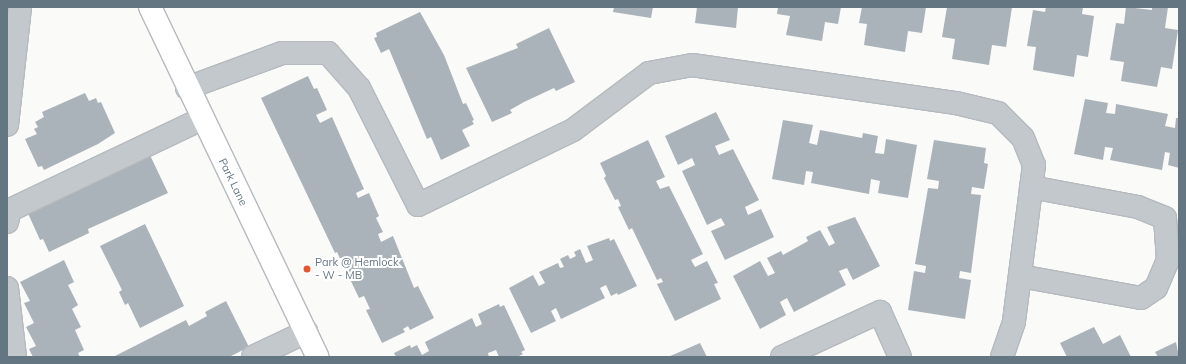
<!DOCTYPE html>
<style>
body{margin:0}
#map{position:relative;width:1186px;height:364px;overflow:hidden;background:#fafaf8;font-family:Mulish,sans-serif}
div>[style]{position:absolute}
.building>*{inset:0;background:#aab3b9}
.roads{filter:drop-shadow(1px 0 #b5babe) drop-shadow(-1px 0 #b5babe) drop-shadow(0 1px #b5babe) drop-shadow(0 -1px #b5babe)}
.minor>*{height:22px;margin:-11px;padding:0 11px;transform-origin:11px;border-radius:11px;background:#c3c8cc}
.major>*{height:22px;margin:-11px;padding:0 11px;transform-origin:11px;border-radius:11px;background:#fff}
.dots>*{width:11px;height:11px;translate:-50% -50%;box-sizing:border-box;border:2px solid #fff;border-radius:50%}
span{translate:-50% -50%;white-space:nowrap;text-align:center;line-height:1.15;-webkit-text-stroke:4px #fff;paint-order:stroke}
.street-label{font-size:11px;color:#657683}
.poi-label{font-size:11px;color:#657683}
.left{translate:0 -50%;text-align:left}
.frame{position:absolute;inset:0;border:8px solid #657683;pointer-events:none}
</style>
<div id="map">
<div class="building">
<div style="clip-path:polygon(614px 7px,653px 7px,651px 18px,613px 12px)"></div>
<div style="clip-path:polygon(697px 7px,738px 7px,736px 28px,695px 23px)"></div>
<div style="clip-path:polygon(778px 7px,841px 7px,838px 24px,825px 22px,822px 41px,786px 35px,790px 16px,777px 14px)"></div>
<div style="clip-path:polygon(862px 7px,926px 7px,922px 33px,908px 31px,905px 52px,864px 45px,867px 24px,859px 23px)"></div>
<div style="clip-path:polygon(947px 7px,1012px 7px,1006px 47px,992px 45px,989px 65px,952px 59px,955px 39px,942px 37px)"></div>
<div style="clip-path:polygon(1046px 7px,1083px 7px,1082px 14px,1094px 16px,1088px 57px,1077px 55px,1074px 77px,1033px 70px,1036px 47px,1027px 46px,1033px 10px,1045px 12px)"></div>
<div style="clip-path:polygon(1126px 7px,1152px 10px,1152px 7px,1168px 7px,1165px 28px,1178px 30px,1172px 69px,1161px 67px,1157px 87px,1121px 81px,1124px 62px,1110px 60px,1116px 23px,1124px 24px)"></div>
<div style="clip-path:polygon(420px 12px,444px 55px,463px 104px,466px 103px,474px 120px,472px 121px,474px 124px,462px 130px,470px 146px,441px 160px,431px 137px,427px 139px,389px 49px,381px 53px,374px 38px,377px 37px,376px 33px)"></div>
<div style="clip-path:polygon(549px 28px,575px 82px,556px 91px,554px 88px,524px 102px,510px 110px,512px 113px,492px 122px,466px 68px,518px 48px,516px 44px)"></div>
<div style="clip-path:polygon(308px 76px,314px 89px,317px 88px,327px 110px,316px 115px,320px 123px,332px 117px,364px 189px,356px 193px,358px 198px,369px 193px,379px 216px,376px 218px,383px 232px,378px 234px,381px 242px,393px 236px,414px 288px,418px 286px,434px 318px,410px 330px,408px 326px,403px 329px,405px 332px,382px 343px,366px 310px,370px 309px,364px 296px,359px 298px,337px 252px,335px 253px,261px 98px)"></div>
<div style="clip-path:polygon(85px 93px,89px 101px,96px 98px,98px 103px,101px 102px,115px 133px,98px 144px,44px 170px,42px 166px,38px 167px,25px 139px,37px 134px,34px 129px,38px 127px,35px 122px,44px 117px,42px 112px)"></div>
<div style="clip-path:polygon(1085px 99px,1108px 103px,1106px 113px,1115px 114px,1116px 104px,1168px 114px,1165px 126px,1175px 128px,1176px 118px,1179px 118px,1179px 168px,1168px 165px,1170px 153px,1165px 152px,1162px 170px,1110px 160px,1113px 148px,1105px 147px,1103px 160px,1074px 154px)"></div>
<div style="clip-path:polygon(716px 112px,730px 140px,715px 146px,719px 155px,733px 149px,759px 200px,745px 207px,748px 215px,761px 209px,774px 237px,725px 260px,711px 231px,725px 225px,721px 218px,707px 225px,682px 171px,695px 165px,692px 158px,678px 165px,665px 136px)"></div>
<div style="clip-path:polygon(783px 120px,813px 125px,809px 143px,817px 145px,820px 130px,862px 138px,863px 133px,878px 136px,875px 153px,884px 154px,886px 139px,917px 145px,908px 198px,878px 193px,880px 181px,871px 179px,869px 194px,811px 183px,813px 172px,806px 171px,804px 185px,772px 179px)"></div>
<div style="clip-path:polygon(648px 140px,665px 177px,656px 181px,660px 189px,669px 186px,703px 254px,691px 260px,695px 267px,707px 261px,718px 283px,714px 284px,721px 299px,675px 321px,657px 284px,663px 282px,661px 278px,657px 280px,632px 228px,629px 230px,618px 207px,621px 206px,618px 199px,615px 200px,604px 178px,606px 176px,600px 163px)"></div>
<div style="clip-path:polygon(934px 140px,986px 148px,984px 163px,988px 164px,984px 189px,972px 187px,971px 194px,981px 195px,971px 273px,960px 271px,959px 278px,971px 280px,965px 319px,908px 310px,914px 271px,925px 273px,926px 266px,915px 264px,928px 188px,938px 189px,939px 181px,927px 179px)"></div>
<div style="clip-path:polygon(148px 151px,168px 193px,88px 229px,89px 233px,49px 252px,43px 239px,40px 240px,26px 209px)"></div>
<div style="clip-path:polygon(855px 217px,880px 266px,853px 280px,847px 268px,839px 271px,846px 285px,794px 312px,787px 298px,780px 302px,786px 315px,760px 329px,733px 276px,760px 261px,768px 276px,775px 273px,767px 258px,781px 251px,783px 255px,808px 241px,806px 237px,820px 230px,829px 246px,835px 243px,827px 227px)"></div>
<div style="clip-path:polygon(145px 224px,184px 306px,140px 328px,128px 303px,125px 305px,119px 292px,122px 290px,100px 246px)"></div>
<div style="clip-path:polygon(609px 238px,610px 241px,614px 239px,637px 286px,618px 295px,617px 293px,611px 296px,606px 285px,600px 288px,605px 298px,561px 319px,556px 308px,551px 311px,556px 321px,531px 333px,509px 288px,533px 275px,539px 286px,545px 283px,539px 272px,558px 263px,560px 268px,564px 267px,560px 259px,568px 255px,570px 259px,576px 256px,574px 252px,580px 249px,586px 263px,593px 260px,587px 246px)"></div>
<div style="clip-path:polygon(64px 260px,74px 282px,68px 285px,78px 305px,72px 309px,81px 327px,75px 330px,84px 350px,78px 353px,80px 357px,33px 357px,29px 349px,36px 346px,26px 327px,34px 323px,24px 303px,30px 301px,20px 282px)"></div>
<div style="clip-path:polygon(226px 301px,249px 347px,229px 357px,113px 357px,186px 320px,189px 326px,207px 316px,205px 312px)"></div>
<div style="clip-path:polygon(499px 304px,500px 307px,504px 305px,525px 350px,521px 352px,523px 354px,517px 357px,499px 357px,496px 350px,488px 353px,489px 357px,396px 357px,394px 353px,410px 345px,411px 348px,417px 345px,422px 355px,429px 351px,425px 342px,472px 318px,476px 327px,482px 324px,478px 314px)"></div>
<div style="clip-path:polygon(1094px 327px,1103px 344px,1120px 335px,1131px 357px,1067px 357px,1060px 343px)"></div>
<div style="clip-path:polygon(1176px 342px,1179px 357px,1158px 357px,1155px 352px)"></div>
<div style="clip-path:polygon(700px 343px,707px 357px,668px 357px)"></div>
</div>
<div class="roads">
<div class="minor">
<div style="left:187px;top:88px;width:101px;rotate:-20.2deg"></div>
<div style="left:282px;top:53px;width:46px"></div>
<div style="left:328px;top:53px;width:47px;rotate:48.5deg"></div>
<div style="left:359px;top:88px;width:131px;rotate:63.2deg"></div>
<div style="left:418px;top:205px;width:172px;rotate:-25.8deg"></div>
<div style="left:573px;top:130px;width:95px;rotate:-36.9deg"></div>
<div style="left:649px;top:73px;width:44px;rotate:-10.5deg"></div>
<div style="left:692px;top:65px;width:267px;rotate:8.2deg"></div>
<div style="left:956px;top:103px;width:43px;rotate:13.4deg"></div>
<div style="left:998px;top:113px;width:35px;rotate:45deg"></div>
<div style="left:1023px;top:138px;width:29px;rotate:68deg"></div>
<div style="left:1034px;top:165px;width:158px;rotate:97.3deg"></div>
<div style="left:1014px;top:322px;width:37px;rotate:109deg"></div>
<div style="left:7px;top:125px;width:119px;rotate:-83.7deg"></div>
<div style="left:7px;top:222px;width:12px;rotate:-76deg"></div>
<div style="left:10px;top:210px;width:212px;rotate:-25.4deg"></div>
<div style="left:1020px;top:276px;width:123px;rotate:10.3deg"></div>
<div style="left:1141px;top:298px;width:18px;rotate:-34deg"></div>
<div style="left:1156px;top:288px;width:30px;rotate:-67deg"></div>
<div style="left:1168px;top:260px;width:42px;rotate:-94.1deg"></div>
<div style="left:1165px;top:218px;width:29px;rotate:-158deg"></div>
<div style="left:1138px;top:207px;width:109px;rotate:-169.4deg"></div>
<div style="left:7px;top:288px;width:69px;rotate:83.4deg"></div>
<div style="left:253px;top:357px;width:59px;rotate:-25.3deg"></div>
<div style="left:782px;top:357px;width:108px;rotate:-24.7deg"></div>
<div style="left:880px;top:312px;width:49px;rotate:66deg"></div>
</div>
<div class="major">
<div style="left:150px;top:7px;width:388px;rotate:64.4deg"></div>
</div>
</div>
<div class="dots">
<div style="left:307px;top:269px;background:#e4572e"></div>
</div>
<div class="street-label">
<span style="left:233px;top:182px;rotate:64deg">Park Lane</span>
</div>
<div class="poi-label">
<span class="left" style="left:315px;top:269px">Park @ Hemlock<br>- W - MB</span>
</div>
<div class="frame"></div>
</div>
